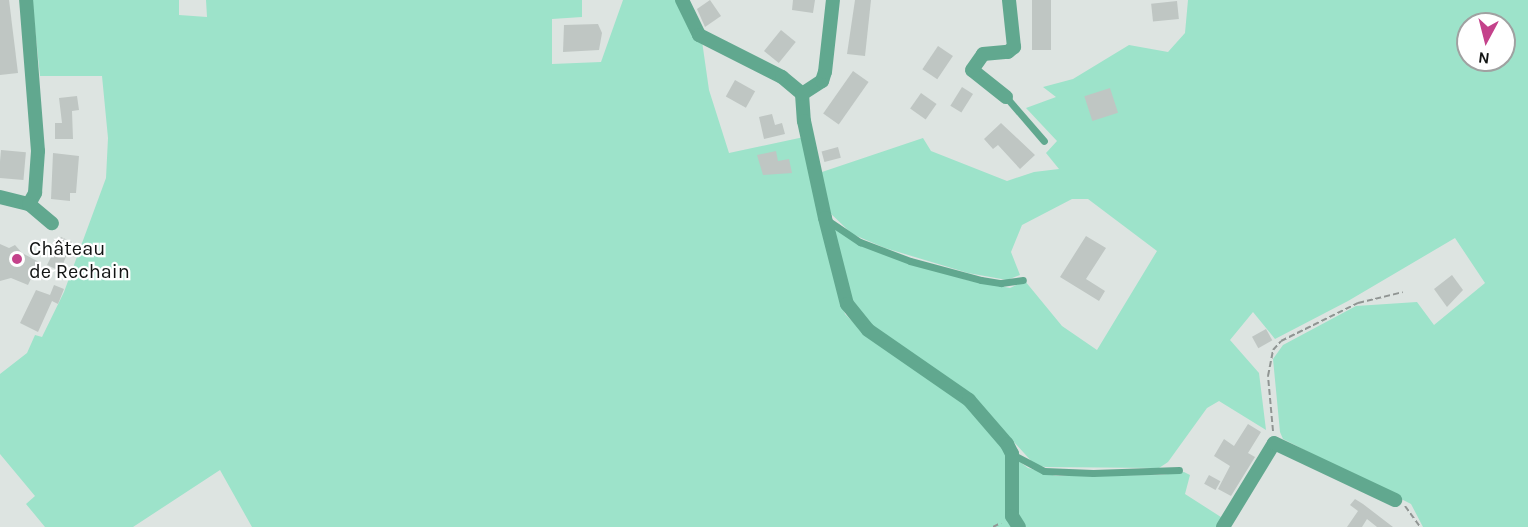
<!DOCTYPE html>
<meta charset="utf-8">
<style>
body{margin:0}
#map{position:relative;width:1528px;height:527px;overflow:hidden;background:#dde4e1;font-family:Karla,sans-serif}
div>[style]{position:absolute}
.green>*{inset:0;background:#9de3ca}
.building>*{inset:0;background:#bfc6c3;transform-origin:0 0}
.path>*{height:2px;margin-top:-1px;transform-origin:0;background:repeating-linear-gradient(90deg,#909593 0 6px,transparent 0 9px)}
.service>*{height:7px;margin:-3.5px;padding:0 3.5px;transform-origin:3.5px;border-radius:3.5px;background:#61a88f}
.minor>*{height:14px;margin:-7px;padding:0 7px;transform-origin:7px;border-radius:7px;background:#61a88f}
.dots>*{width:16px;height:16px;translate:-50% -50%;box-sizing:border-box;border:3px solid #fff;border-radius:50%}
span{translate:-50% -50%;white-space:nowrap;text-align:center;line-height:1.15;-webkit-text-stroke:4.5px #fff;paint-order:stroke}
.poi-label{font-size:20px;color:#121413}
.left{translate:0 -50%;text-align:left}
.north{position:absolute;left:1456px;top:12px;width:60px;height:60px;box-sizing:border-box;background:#fff;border:2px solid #a0a1a1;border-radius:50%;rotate:187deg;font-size:16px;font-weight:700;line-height:24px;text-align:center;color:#121413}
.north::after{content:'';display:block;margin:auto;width:21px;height:27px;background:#c4428b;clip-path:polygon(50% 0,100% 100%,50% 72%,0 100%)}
</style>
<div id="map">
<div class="green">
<div style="clip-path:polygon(32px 0,179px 0,179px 15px,207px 17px,206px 0,582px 0,582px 17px,552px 19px,552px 64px,601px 62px,623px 0,679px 0,702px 41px,709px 90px,729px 153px,804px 137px,832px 270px,845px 314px,868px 337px,966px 400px,1009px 454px,1015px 527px,252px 527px,220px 470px,133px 527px,45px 527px,26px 504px,35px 496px,0 454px,0 374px,27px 353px,35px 335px,42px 337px,64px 292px,106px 178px,108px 138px,102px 76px,40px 76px)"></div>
<div style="clip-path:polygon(evenodd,1188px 0,1528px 0,1528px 527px,1423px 527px,1411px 504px,1283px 439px,1280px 432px,1273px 359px,1283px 345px,1356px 306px,1417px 302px,1434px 325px,1485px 283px,1455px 238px,1348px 301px,1275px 339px,1253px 312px,1230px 340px,1259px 373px,1266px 430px,1219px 401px,1207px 408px,1168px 462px,1159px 468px,1045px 467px,1034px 464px,971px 395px,870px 327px,848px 299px,828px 223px,857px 244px,967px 280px,1010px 288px,1025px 281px,1062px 326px,1097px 350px,1157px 251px,1088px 199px,1072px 199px,1022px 225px,1011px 252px,1020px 275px,1007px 280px,968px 273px,885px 248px,852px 234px,826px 209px,819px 173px,923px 138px,931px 151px,1007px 181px,1034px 172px,1059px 169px,1046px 153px,1057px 141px,1026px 108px,1056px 97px,1043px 87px,1073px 79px,1129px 45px,1168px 52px,1185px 33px,1188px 0,1468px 24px,1504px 24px,1504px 60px,1468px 60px,1468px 24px)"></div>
<div style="clip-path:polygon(1016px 459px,1028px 468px,1056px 476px,1160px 475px,1184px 472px,1190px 475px,1185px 494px,1224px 519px,1219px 527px,1026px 527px,1013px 506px)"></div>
</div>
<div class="building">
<div style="clip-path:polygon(0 0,9px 0,18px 73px,0 75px)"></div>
<div style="clip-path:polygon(710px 0,721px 16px,705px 27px,697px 9px)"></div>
<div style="clip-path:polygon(793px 0,815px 0,813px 13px,792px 10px)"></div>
<div style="clip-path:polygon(855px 0,871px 0,865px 56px,847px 54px)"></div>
<div style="left:1032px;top:0;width:19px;height:50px"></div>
<div style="left:1177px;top:1px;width:18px;height:26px;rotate:84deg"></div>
<div style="clip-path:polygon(598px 24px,602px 33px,599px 50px,563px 52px,564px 25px)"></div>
<div style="left:781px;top:30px;width:19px;height:27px;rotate:39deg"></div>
<div style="left:938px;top:46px;width:18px;height:28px;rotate:34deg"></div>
<div style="left:853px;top:71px;width:19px;height:52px;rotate:35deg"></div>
<div style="left:735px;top:80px;width:23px;height:19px;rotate:29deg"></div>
<div style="left:962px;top:87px;width:13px;height:22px;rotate:32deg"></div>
<div style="left:1110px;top:88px;width:26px;height:27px;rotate:72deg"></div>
<div style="left:921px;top:93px;width:19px;height:19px;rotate:35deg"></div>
<div style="clip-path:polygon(77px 96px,79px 110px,72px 111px,73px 139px,55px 139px,55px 123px,62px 123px,59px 98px)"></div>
<div style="clip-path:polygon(772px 114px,775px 125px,782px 123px,785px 134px,764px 139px,759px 117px)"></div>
<div style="clip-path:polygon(1001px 123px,1035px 155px,1020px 169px,998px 145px,993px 149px,984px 139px)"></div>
<div style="left:838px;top:147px;width:11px;height:17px;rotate:75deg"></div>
<div style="left:1px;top:150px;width:25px;height:28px;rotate:5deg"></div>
<div style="clip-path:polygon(776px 151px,778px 161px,789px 159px,792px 173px,763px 175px,757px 155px)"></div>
<div style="clip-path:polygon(53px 153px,79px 156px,76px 193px,70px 193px,70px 201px,51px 199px)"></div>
<div style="clip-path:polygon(1086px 236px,1106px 248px,1086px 279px,1105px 291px,1099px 301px,1060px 277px)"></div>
<div style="clip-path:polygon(61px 237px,72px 242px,60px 271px,47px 265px)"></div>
<div style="clip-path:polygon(0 244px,9px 248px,15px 245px,22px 253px,39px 262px,28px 285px,11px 278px,0 281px)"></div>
<div style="clip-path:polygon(1452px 275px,1463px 290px,1447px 307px,1434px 289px)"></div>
<div style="clip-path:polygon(54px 285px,64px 289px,58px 304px,52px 301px,38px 332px,20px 323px,36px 290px,50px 295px)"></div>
<div style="left:1266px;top:329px;width:13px;height:16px;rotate:61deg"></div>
<div style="clip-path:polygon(1248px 424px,1261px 432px,1248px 453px,1255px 457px,1231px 496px,1218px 489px,1230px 466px,1214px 456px,1224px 439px,1234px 446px)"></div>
<div style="left:1209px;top:475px;width:13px;height:10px;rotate:29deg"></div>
<div style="clip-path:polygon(1355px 499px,1363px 504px,1393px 527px,1377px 527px,1367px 519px,1362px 527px,1347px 527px,1358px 511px,1350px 505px)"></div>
</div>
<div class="path">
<div style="left:1273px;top:431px;width:55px;rotate:-95.2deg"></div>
<div style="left:1268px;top:376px;width:26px;rotate:-79deg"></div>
<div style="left:1273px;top:350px;width:12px;rotate:-48deg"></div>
<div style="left:1281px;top:341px;width:86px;rotate:-26.3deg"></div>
<div style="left:1358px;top:303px;width:46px;rotate:-13.7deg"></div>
<div style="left:1405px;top:506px;width:26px;rotate:54deg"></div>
<div style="left:993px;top:527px;width:9px;rotate:-27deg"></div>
</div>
<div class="service">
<div style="left:1006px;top:97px;width:58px;rotate:49.2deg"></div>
<div style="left:827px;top:220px;width:40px;rotate:34deg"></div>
<div style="left:860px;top:242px;width:53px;rotate:20.8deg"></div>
<div style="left:910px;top:261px;width:73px;rotate:15deg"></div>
<div style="left:981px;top:280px;width:20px;rotate:9deg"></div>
<div style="left:1001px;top:283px;width:22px;rotate:-8deg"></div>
<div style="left:1012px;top:454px;width:36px;rotate:28deg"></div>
<div style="left:1044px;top:471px;width:49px;rotate:2.3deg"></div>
<div style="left:1093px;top:473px;width:86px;rotate:-2deg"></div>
</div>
<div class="minor">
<div style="left:682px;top:0;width:39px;rotate:64deg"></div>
<div style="left:699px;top:35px;width:93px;rotate:26.8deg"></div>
<div style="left:782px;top:77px;width:26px;rotate:40deg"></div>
<div style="left:802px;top:94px;width:27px;rotate:86deg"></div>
<div style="left:804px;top:121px;width:99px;rotate:77.8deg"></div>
<div style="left:825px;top:218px;width:89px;rotate:75.7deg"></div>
<div style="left:847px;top:304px;width:33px;rotate:51deg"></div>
<div style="left:868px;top:330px;width:123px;rotate:34.7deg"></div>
<div style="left:969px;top:400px;width:58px;rotate:49.2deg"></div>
<div style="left:1007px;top:444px;width:11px;rotate:63deg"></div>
<div style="left:1012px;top:454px;width:62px;rotate:90deg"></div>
<div style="left:1012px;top:516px;width:13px;rotate:58deg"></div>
<div style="left:802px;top:94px;width:24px;rotate:-33deg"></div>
<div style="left:822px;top:81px;width:9px;rotate:-72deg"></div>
<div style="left:825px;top:72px;width:72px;rotate:-83.7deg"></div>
<div style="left:1006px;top:97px;width:43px;rotate:-141.5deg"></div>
<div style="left:972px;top:70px;width:19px;rotate:-55deg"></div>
<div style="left:983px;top:54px;width:25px;rotate:-5deg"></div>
<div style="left:1008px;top:52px;width:8px;rotate:-40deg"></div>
<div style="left:1014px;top:47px;width:47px;rotate:-96.1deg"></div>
<div style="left:0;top:197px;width:30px;rotate:14deg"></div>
<div style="left:29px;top:204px;width:13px;rotate:-61deg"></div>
<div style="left:35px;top:193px;width:42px;rotate:-85.9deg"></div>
<div style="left:38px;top:151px;width:151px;rotate:-94.5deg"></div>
<div style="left:29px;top:204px;width:30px;rotate:40deg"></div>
<div style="left:1223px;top:527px;width:98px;rotate:-58.7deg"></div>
<div style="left:1274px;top:443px;width:134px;rotate:25.2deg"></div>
</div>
<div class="dots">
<div style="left:17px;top:259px;background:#c4428b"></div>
</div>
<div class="poi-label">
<span class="left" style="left:29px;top:260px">Château<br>de Rechain</span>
</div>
<div class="north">N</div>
</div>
